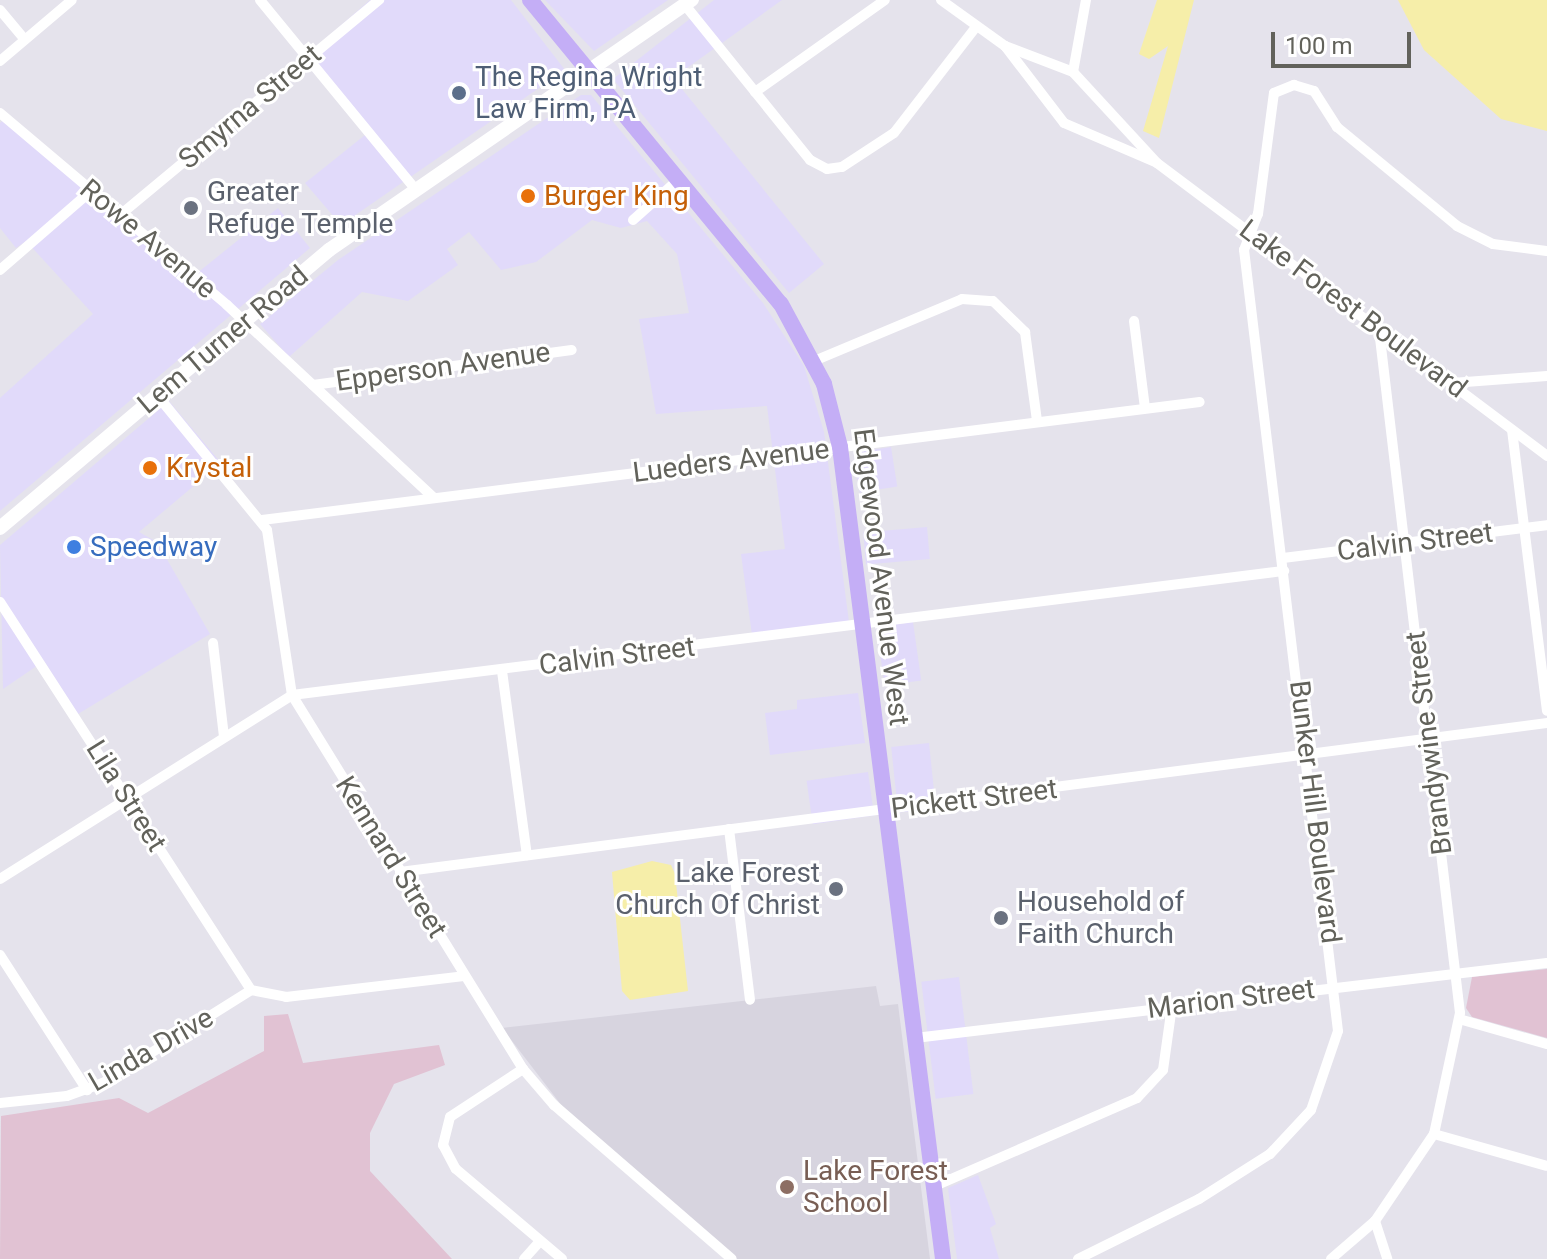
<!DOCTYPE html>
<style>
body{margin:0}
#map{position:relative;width:1547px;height:1259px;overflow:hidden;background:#e5e3ec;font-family:Roboto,sans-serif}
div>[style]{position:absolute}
.commercial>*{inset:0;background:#e1dafa;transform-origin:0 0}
.education>*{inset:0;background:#d7d4df}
.green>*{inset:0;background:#e1c2d3}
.water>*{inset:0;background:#f6eea9}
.minor>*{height:10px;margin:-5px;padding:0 5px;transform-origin:5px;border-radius:5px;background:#fff}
.secondary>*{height:14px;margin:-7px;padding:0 7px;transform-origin:7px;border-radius:7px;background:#fff}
.primary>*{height:16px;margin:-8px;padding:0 8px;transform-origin:8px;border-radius:8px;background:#c4aef6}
.dots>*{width:22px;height:22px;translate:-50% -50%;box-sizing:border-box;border:4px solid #fff;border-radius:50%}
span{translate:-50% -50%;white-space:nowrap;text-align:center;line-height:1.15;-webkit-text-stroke:6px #fff;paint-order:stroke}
.service-label{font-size:28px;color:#4e5e75}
.left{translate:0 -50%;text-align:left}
.street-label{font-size:28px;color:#62625b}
.worship-label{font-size:28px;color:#5b616d}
.right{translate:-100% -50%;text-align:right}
.food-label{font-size:28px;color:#c56008}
.shop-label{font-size:28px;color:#366cbe}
.education-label{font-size:28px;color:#785e54}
.scale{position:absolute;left:1271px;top:32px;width:140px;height:36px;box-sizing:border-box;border:4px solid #62625b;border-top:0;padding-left:10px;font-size:24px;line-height:28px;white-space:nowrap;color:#62625b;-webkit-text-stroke:6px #fff;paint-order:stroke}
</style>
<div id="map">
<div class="commercial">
<div style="clip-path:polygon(370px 0,511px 0,565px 70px,341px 225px,305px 183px,365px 135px,303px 58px)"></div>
<div style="clip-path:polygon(545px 0,668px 0,594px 51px)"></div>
<div style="clip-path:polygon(714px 0,782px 0,673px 78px,824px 264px,789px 293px,613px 79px)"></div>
<div style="clip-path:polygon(581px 95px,591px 95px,763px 303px,804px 366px,824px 432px,849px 622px,752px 635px,741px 554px,785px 549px,767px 406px,656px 414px,639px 319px,689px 313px,677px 254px,647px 221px,621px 228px,592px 220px,536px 262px,501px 270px,469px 232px,447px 249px,458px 265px,408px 301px,362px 292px,289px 357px,260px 324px,338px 260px)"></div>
<div style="clip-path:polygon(9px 115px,196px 274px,278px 208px,310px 248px,0 511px,0 398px,93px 314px,26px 241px,16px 248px,0 228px,0 123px)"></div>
<div style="clip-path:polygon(169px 401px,221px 463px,139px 532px,157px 542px,210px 634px,78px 714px,44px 661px,3px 689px,0 545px)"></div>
<div style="left:891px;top:447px;width:40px;height:38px;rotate:81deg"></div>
<div style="left:927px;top:527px;width:32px;height:64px;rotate:85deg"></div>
<div style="left:913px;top:622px;width:59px;height:37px;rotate:82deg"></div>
<div style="clip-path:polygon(858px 693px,865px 743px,770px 755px,765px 713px,797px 709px,797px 700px)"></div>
<div style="left:929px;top:743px;width:66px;height:38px;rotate:84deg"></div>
<div style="left:868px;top:772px;width:44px;height:62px;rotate:82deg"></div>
<div style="left:959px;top:977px;width:118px;height:38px;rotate:83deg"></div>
<div style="clip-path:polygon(978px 1175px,996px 1224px,990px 1228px,999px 1259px,957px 1259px,948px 1188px)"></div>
</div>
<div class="education">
<div style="clip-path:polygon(876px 986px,880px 1006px,898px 1004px,930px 1259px,737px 1259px,569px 1115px,502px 1028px)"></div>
</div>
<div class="green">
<div style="clip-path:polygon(1547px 969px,1547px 1038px,1472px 1017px,1466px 1008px,1472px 977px)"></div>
<div style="clip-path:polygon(288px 1014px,303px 1063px,439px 1045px,445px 1065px,394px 1084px,370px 1133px,370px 1171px,452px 1259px,0 1259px,1px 1116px,119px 1098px,148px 1113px,264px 1051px,264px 1016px)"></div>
</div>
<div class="water">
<div style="clip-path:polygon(1157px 0,1194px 0,1159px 138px,1143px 131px,1168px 46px,1149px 59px,1139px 54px)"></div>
<div style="clip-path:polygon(1398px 0,1547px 0,1547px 131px,1501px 119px,1424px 50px)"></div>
<div style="clip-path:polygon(652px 861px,671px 865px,675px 874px,688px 991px,630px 1000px,622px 991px,612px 872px)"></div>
</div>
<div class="minor">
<div style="left:260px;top:0;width:246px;rotate:50.6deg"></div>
<div style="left:941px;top:0;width:79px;rotate:35.7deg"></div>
<div style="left:1005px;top:46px;width:73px;rotate:20.9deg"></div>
<div style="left:1073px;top:72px;width:124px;rotate:47.3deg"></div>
<div style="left:1157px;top:163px;width:488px;rotate:36.9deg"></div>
<div style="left:685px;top:5px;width:199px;rotate:51.1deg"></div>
<div style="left:810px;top:160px;width:19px;rotate:28deg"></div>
<div style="left:827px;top:169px;width:15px;rotate:-8deg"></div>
<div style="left:842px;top:167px;width:62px;rotate:-33.2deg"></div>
<div style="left:894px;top:133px;width:134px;rotate:-52.3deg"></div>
<div style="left:0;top:10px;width:38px;rotate:50deg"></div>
<div style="left:1005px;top:46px;width:97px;rotate:52.5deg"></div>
<div style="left:1064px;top:123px;width:99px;rotate:23.2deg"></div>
<div style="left:0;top:61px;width:94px;rotate:-40.3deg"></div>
<div style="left:1073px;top:72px;width:73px;rotate:-79.8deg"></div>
<div style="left:755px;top:92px;width:159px;rotate:-35.3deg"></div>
<div style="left:0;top:113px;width:297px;rotate:40.2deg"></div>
<div style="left:227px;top:305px;width:283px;rotate:43deg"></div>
<div style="left:120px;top:215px;width:337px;rotate:-39.7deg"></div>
<div style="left:633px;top:220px;width:62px;rotate:-41.7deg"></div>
<div style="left:0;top:270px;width:121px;rotate:-41deg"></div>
<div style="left:1134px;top:321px;width:88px;rotate:82.8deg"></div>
<div style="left:814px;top:361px;width:160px;rotate:-22.7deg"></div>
<div style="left:962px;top:299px;width:31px;rotate:4deg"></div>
<div style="left:993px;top:301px;width:45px;rotate:44.1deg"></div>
<div style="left:1025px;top:332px;width:90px;rotate:82.3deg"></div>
<div style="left:1452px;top:383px;width:95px;rotate:-4.2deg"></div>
<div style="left:313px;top:385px;width:261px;rotate:-7.7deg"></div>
<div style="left:157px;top:395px;width:174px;rotate:50.8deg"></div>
<div style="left:267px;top:530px;width:167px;rotate:81.4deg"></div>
<div style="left:292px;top:695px;width:440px;rotate:58.3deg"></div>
<div style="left:523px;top:1069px;width:48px;rotate:49.3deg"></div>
<div style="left:554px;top:1105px;width:235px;rotate:40.9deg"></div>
<div style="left:1512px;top:430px;width:283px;rotate:82.9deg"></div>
<div style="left:262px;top:520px;width:945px;rotate:-7.17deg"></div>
<div style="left:1283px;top:558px;width:266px;rotate:-7.1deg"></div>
<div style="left:0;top:602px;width:462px;rotate:57.1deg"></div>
<div style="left:251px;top:990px;width:36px;rotate:11deg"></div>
<div style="left:286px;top:997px;width:179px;rotate:-6.7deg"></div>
<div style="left:213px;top:643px;width:94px;rotate:83.3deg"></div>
<div style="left:502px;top:671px;width:186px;rotate:82.3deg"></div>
<div style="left:729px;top:829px;width:172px;rotate:83deg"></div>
<div style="left:400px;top:872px;width:1157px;rotate:-7.4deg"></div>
<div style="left:0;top:879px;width:345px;rotate:-32.2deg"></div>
<div style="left:292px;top:695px;width:1000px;rotate:-7.13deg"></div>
<div style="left:0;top:955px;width:161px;rotate:57.2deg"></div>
<div style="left:1459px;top:1019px;width:91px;rotate:15.9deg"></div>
<div style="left:915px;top:1038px;width:636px;rotate:-6.77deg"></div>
<div style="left:523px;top:1069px;width:87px;rotate:146.7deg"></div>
<div style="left:450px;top:1117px;width:29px;rotate:104deg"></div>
<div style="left:443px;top:1145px;width:27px;rotate:62deg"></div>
<div style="left:456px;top:1169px;width:139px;rotate:40.3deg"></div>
<div style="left:0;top:1103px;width:67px;rotate:-6deg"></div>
<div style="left:67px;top:1096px;width:38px;rotate:-20deg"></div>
<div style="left:103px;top:1083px;width:175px;rotate:-32.1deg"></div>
<div style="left:1434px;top:1134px;width:117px;rotate:15.8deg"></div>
<div style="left:935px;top:1186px;width:220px;rotate:-23.5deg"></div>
<div style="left:1137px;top:1098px;width:38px;rotate:-47deg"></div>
<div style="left:1163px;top:1070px;width:65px;rotate:-82deg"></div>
<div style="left:1375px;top:1221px;width:40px;rotate:72deg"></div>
<div style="left:524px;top:1259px;width:24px;rotate:-48deg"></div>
<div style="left:1078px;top:1259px;width:135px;rotate:-26.4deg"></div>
<div style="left:1199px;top:1199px;width:84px;rotate:-32.4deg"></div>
<div style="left:1270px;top:1154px;width:60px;rotate:-47deg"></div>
<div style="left:1311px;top:1110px;width:83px;rotate:-71.1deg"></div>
<div style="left:1338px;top:1031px;width:787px;rotate:-96.86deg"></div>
<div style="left:1244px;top:250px;width:39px;rotate:-69deg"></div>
<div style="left:1258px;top:214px;width:122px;rotate:-82.5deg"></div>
<div style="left:1274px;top:93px;width:22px;rotate:-22deg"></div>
<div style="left:1294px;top:85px;width:21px;rotate:17deg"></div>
<div style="left:1314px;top:91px;width:43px;rotate:57.4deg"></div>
<div style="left:1337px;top:127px;width:156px;rotate:39.5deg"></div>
<div style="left:1457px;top:226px;width:40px;rotate:26.6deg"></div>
<div style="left:1493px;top:244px;width:54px;rotate:7.4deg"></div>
<div style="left:1331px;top:1259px;width:58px;rotate:-40.8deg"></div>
<div style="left:1375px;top:1221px;width:105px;rotate:-55.9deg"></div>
<div style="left:1434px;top:1134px;width:124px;rotate:-77.9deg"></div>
<div style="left:1460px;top:1013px;width:688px;rotate:-96.76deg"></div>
</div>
<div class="secondary">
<div style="left:0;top:528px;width:431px;rotate:-40.2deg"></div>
<div style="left:329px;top:250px;width:441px;rotate:-34.6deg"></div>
</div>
<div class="primary">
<div style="left:530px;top:0;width:394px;rotate:50.5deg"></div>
<div style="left:781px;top:304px;width:91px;rotate:61.7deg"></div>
<div style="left:824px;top:384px;width:65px;rotate:75.7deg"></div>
<div style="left:840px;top:447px;width:819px;rotate:82.77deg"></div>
</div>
<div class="dots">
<div style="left:459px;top:93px;background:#5c6f8a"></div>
<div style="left:528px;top:196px;background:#e8710a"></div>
<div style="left:191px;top:208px;background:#6b7280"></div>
<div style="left:150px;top:468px;background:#e8710a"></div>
<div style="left:74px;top:547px;background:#3f7fe0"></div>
<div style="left:836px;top:889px;background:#6b7280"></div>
<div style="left:1001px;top:918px;background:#6b7280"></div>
<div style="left:787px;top:1187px;background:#8d6e63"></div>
</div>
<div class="service-label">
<span class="left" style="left:475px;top:93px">The Regina Wright<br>Law Firm, PA</span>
</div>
<div class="street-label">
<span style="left:250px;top:107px;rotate:-40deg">Smyrna Street</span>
<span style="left:148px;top:239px;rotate:40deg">Rowe Avenue</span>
<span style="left:1353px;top:309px;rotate:37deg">Lake Forest Boulevard</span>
<span style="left:223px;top:340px;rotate:-40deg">Lem Turner Road</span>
<span style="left:443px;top:367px;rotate:-8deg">Epperson Avenue</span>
<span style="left:731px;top:461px;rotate:-7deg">Lueders Avenue</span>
<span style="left:1415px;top:542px;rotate:-7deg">Calvin Street</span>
<span style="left:881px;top:577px;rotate:83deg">Edgewood Avenue West</span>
<span style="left:617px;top:656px;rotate:-7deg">Calvin Street</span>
<span style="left:1429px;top:743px;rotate:-97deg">Brandywine Street</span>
<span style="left:126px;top:796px;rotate:58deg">Lila Street</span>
<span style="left:974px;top:799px;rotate:-7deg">Pickett Street</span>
<span style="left:1315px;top:812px;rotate:83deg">Bunker Hill Boulevard</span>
<span style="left:391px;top:857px;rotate:58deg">Kennard Street</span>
<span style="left:1231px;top:999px;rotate:-7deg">Marion Street</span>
<span style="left:151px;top:1050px;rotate:-30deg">Linda Drive</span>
</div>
<div class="worship-label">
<span class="left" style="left:207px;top:208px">Greater<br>Refuge Temple</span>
<span class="right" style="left:820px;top:889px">Lake Forest<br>Church Of Christ</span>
<span class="left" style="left:1017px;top:918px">Household of<br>Faith Church</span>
</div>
<div class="food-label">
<span class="left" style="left:544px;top:196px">Burger King</span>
<span class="left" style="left:166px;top:468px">Krystal</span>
</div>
<div class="shop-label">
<span class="left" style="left:90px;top:547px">Speedway</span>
</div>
<div class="education-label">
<span class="left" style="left:803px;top:1187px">Lake Forest<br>School</span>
</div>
<div class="scale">100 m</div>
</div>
